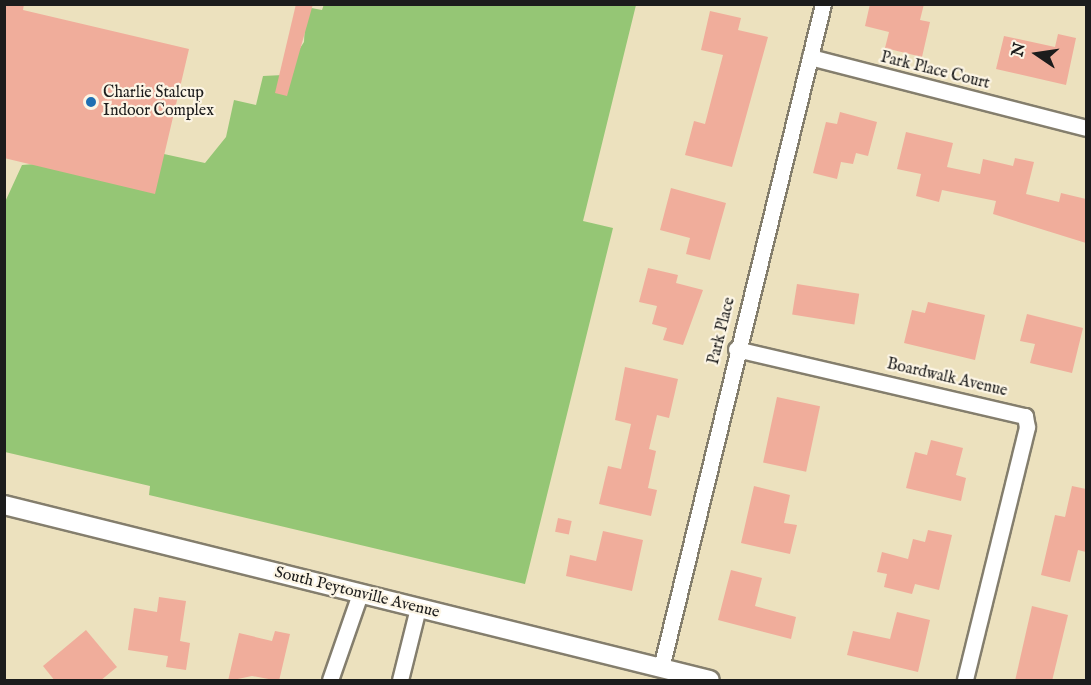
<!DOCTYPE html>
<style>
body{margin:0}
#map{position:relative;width:1091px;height:685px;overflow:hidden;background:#ece1be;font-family:"IM FELL English",serif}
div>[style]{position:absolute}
.green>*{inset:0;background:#95c675}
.building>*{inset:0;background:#f0ad9b;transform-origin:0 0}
.roads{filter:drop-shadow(2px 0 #847e6d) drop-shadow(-2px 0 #847e6d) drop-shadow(0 2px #847e6d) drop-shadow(0 -2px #847e6d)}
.minor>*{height:15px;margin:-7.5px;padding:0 7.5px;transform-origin:7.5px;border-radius:7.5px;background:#fff}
.tertiary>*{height:18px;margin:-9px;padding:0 9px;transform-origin:9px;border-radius:9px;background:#fff}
.dots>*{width:16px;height:16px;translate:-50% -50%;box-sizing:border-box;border:3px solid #fcf5e5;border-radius:50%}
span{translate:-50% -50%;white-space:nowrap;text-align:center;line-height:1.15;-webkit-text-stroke:4.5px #fcf5e5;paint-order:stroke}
.street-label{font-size:16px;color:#1c1c1c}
.poi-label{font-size:16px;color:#1c1c1c}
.left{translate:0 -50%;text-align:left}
.frame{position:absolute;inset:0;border:6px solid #1c1c1c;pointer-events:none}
.north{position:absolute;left:1007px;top:24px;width:60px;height:60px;-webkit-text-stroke:4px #fcf5e5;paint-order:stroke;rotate:283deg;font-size:16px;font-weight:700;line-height:24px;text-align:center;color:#1c1c1c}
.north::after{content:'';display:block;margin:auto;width:21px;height:27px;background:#1c1c1c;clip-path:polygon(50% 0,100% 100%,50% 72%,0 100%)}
</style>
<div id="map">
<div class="green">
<div style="clip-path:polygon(324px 4px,636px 5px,583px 221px,613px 228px,525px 584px,149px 495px,150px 486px,5px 452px,5px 202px,22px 165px,164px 154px,205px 163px,226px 137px,234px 100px,256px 105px,263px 76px,283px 75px,304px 42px,306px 7px,322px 10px)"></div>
</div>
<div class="building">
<div style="clip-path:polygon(4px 4px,24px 4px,23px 10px,189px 49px,155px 194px,4px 158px)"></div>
<div style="clip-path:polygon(296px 4px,313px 4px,287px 96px,275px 93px)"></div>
<div style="clip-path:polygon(870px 4px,924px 4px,920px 20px,930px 22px,922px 57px,885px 48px,889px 32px,865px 26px)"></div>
<div style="clip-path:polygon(710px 11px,741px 18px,738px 30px,768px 37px,732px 167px,685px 155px,694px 121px,705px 124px,723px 55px,701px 50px)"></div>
<div style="clip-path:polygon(1058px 34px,1076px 38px,1066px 85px,996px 69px,1004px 36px,1055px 47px)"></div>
<div style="clip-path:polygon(840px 112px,877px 122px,868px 156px,856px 153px,853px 164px,841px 162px,837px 179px,813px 173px,826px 122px,837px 124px)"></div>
<div style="clip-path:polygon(906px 132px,953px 143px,947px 167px,980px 174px,983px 159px,1013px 166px,1015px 158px,1034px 162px,1026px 194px,1059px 202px,1061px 193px,1086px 199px,1086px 243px,993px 214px,996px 201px,942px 190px,939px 202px,916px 196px,921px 174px,897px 169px)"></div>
<div style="clip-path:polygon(671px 188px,726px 203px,710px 260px,686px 254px,690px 238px,660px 230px)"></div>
<div style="clip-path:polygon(648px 268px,678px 275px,676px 283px,703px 290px,683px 345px,663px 340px,667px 328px,652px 324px,657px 306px,639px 302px)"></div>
<div style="left:797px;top:284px;width:63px;height:31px;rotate:9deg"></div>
<div style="clip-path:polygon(928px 302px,985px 315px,975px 360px,904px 343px,912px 310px,925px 313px)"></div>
<div style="clip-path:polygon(1027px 314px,1083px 328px,1072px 373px,1030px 363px,1035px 344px,1020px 341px)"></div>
<div style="clip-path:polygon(625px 367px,678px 379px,669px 418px,657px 415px,649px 449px,656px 451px,648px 488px,657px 490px,651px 516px,599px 504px,608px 466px,621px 469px,631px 424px,615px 420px)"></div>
<div style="left:777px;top:397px;width:44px;height:67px;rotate:12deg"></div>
<div style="clip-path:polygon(931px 440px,963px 448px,956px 475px,966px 478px,961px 501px,906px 488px,915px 452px,927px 455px)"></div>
<div style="clip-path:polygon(754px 486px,790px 495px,784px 523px,797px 525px,790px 554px,741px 543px)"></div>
<div style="clip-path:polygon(1072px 486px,1086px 489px,1086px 552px,1078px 550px,1070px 582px,1041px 575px,1055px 515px,1065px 517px)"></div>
<div style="left:558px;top:518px;width:14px;height:14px;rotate:12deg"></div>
<div style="clip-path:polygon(928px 530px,952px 535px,939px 590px,915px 584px,912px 594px,884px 587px,887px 574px,877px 572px,882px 552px,908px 559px,913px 539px,925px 542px)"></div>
<div style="clip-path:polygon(603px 531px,643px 540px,632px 591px,566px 576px,570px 555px,596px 561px)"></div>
<div style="clip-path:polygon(731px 570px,762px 578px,755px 606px,796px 617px,791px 639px,718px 620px)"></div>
<div style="clip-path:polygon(159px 597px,186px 601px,180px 641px,190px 643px,186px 670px,166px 667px,168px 656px,128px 650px,134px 608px,157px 612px)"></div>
<div style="clip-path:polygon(1032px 606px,1068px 615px,1052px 681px,1015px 681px)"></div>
<div style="clip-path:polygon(897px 612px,930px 620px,918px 672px,847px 655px,853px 631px,890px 639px)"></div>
<div style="clip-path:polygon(86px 630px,117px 667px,100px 681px,55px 681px,43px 666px)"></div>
<div style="clip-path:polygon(275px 631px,290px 634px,279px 681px,252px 676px,228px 681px,239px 633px,272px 641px)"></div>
</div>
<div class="roads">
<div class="minor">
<div style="left:810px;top:57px;width:285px;rotate:14.4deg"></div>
<div style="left:736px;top:349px;width:297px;rotate:13.1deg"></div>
<div style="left:1025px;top:416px;width:11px;rotate:80deg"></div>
<div style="left:1027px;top:427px;width:260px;rotate:103.8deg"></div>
<div style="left:661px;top:668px;width:683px;rotate:-76.29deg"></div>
<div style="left:330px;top:680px;width:91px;rotate:-70.8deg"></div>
<div style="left:400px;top:680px;width:74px;rotate:-76deg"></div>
</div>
<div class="tertiary">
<div style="left:4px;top:505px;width:727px;rotate:13.92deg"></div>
</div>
</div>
<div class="dots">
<div style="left:91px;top:102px;background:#1f6fb2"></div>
</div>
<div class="street-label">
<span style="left:935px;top:71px;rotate:14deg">Park Place Court</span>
<span style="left:722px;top:331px;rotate:-76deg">Park Place</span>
<span style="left:947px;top:378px;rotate:13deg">Boardwalk Avenue</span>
<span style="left:357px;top:593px;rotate:14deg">South Peytonville Avenue</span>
</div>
<div class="poi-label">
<span class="left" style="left:103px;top:102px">Charlie Stalcup<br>Indoor Complex</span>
</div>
<div class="frame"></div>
<div class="north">N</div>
</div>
